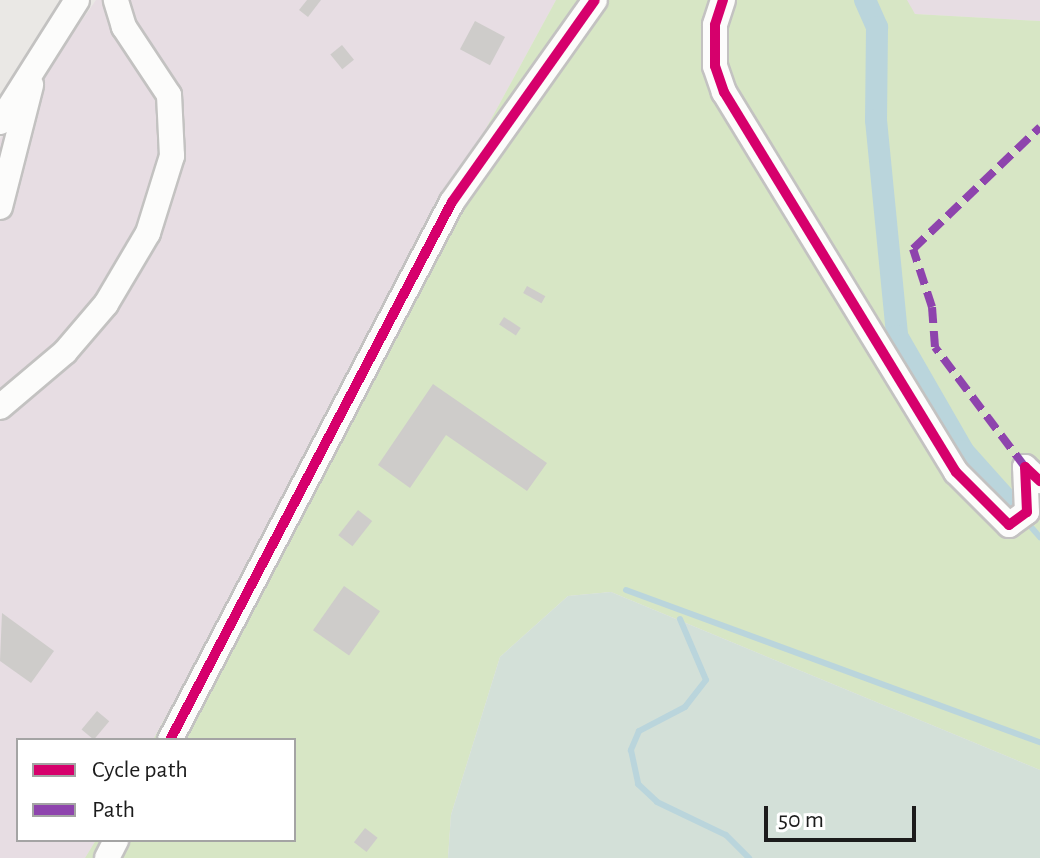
<!DOCTYPE html>
<style>
body{margin:0}
#map{position:relative;width:1040px;height:858px;overflow:hidden;background:#eae8e5;font-family:"Alegreya Sans",sans-serif}
div>[style]{position:absolute}
.industrial>*{inset:0;background:#e7dde3}
.grass>*{inset:0;background:#d7e6c5}
.wetland>*{inset:0;background:#d3e0d8}
.stream>*{height:6px;margin:-3px;padding:0 3px;transform-origin:3px;border-radius:3px;background:#bad5dc}
.canal>*{height:22px;margin:-11px;padding:0 11px;transform-origin:11px;border-radius:11px;background:#bad5dc}
.building>*{inset:0;background:#ceccca;transform-origin:0 0}
.roads{filter:drop-shadow(2px 0 #c3c2c1) drop-shadow(-2px 0 #c3c2c1) drop-shadow(0 2px #c3c2c1) drop-shadow(0 -2px #c3c2c1)}
.minor>*{height:24px;margin:-12px;padding:0 12px;transform-origin:12px;border-radius:12px;background:#fcfcfb}
.quiet>*{height:8px;margin-top:-4px;transform-origin:0;background:repeating-linear-gradient(90deg,#8e44ad 0 16px,transparent 0 24px)}
.cycleway>*{height:10px;margin:-5px;padding:0 5px;transform-origin:5px;border-radius:5px;background:#d6006c}
span{translate:-50% -50%;white-space:nowrap;text-align:center;line-height:1.15;-webkit-text-stroke:8px #fff;paint-order:stroke}
.legend{position:absolute;left:16px;top:738px;width:280px;height:104px;box-sizing:border-box;background:#fff;border:2px solid #a4a4a4;margin:0;padding:10px 14px;list-style:none;font-size:24px;color:#1c1c1c}
.legend li{display:flex;align-items:center;gap:16px;height:40px}
.legend b{width:40px;border:2px solid #a4a4a4}
.scale{position:absolute;left:764px;top:806px;width:152px;height:36px;box-sizing:border-box;border:4px solid #1c1c1c;border-top:0;padding-left:10px;font-size:24px;line-height:28px;white-space:nowrap;color:#1c1c1c;-webkit-text-stroke:6px #fff;paint-order:stroke}
</style>
<div id="map">
<div class="industrial">
<div style="clip-path:polygon(96px 0,556px 0,153px 740px,18px 740px,18px 840px,96px 840px,85px 858px,0 858px,0 139px)"></div>
<div style="clip-path:polygon(905px 0,1040px 0,1040px 21px,915px 14px)"></div>
</div>
<div class="grass">
<div style="clip-path:polygon(556px 0,907px 0,915px 14px,1040px 21px,1040px 770px,611px 592px,568px 596px,500px 657px,451px 815px,448px 858px,85px 858px,96px 840px,294px 840px,294px 740px,153px 740px)"></div>
</div>
<div class="wetland">
<div style="clip-path:polygon(611px 592px,1040px 770px,1040px 858px,448px 858px,451px 815px,500px 657px,568px 596px)"></div>
</div>
<div class="stream">
<div style="left:1025px;top:520px;width:23px;rotate:49deg"></div>
<div style="left:626px;top:590px;width:441px;rotate:20.2deg"></div>
<div style="left:680px;top:619px;width:66px;rotate:66.9deg"></div>
<div style="left:706px;top:680px;width:34px;rotate:128deg"></div>
<div style="left:685px;top:707px;width:52px;rotate:152.4deg"></div>
<div style="left:639px;top:731px;width:21px;rotate:113deg"></div>
<div style="left:631px;top:750px;width:35px;rotate:78deg"></div>
<div style="left:638px;top:784px;width:26px;rotate:43deg"></div>
<div style="left:657px;top:802px;width:76px;rotate:25.6deg"></div>
<div style="left:726px;top:835px;width:33px;rotate:45deg"></div>
</div>
<div class="canal">
<div style="left:865px;top:0;width:30px;rotate:66deg"></div>
<div style="left:877px;top:27px;width:93px;rotate:90.6deg"></div>
<div style="left:876px;top:120px;width:217px;rotate:84.4deg"></div>
<div style="left:897px;top:336px;width:133px;rotate:60.1deg"></div>
<div style="left:963px;top:451px;width:89px;rotate:48.2deg"></div>
</div>
<div class="building">
<div style="clip-path:polygon(307px 0,321px 0,308px 17px,299px 10px)"></div>
<div style="left:475px;top:21px;width:34px;height:32px;rotate:28deg"></div>
<div style="left:342px;top:45px;width:19px;height:15px;rotate:51deg"></div>
<div style="left:527px;top:286px;width:21px;height:8px;rotate:29deg"></div>
<div style="left:504px;top:317px;width:20px;height:9px;rotate:33deg"></div>
<div style="clip-path:polygon(433px 384px,547px 463px,527px 491px,446px 435px,410px 488px,378px 465px)"></div>
<div style="left:358px;top:510px;width:18px;height:32px;rotate:38deg"></div>
<div style="left:344px;top:586px;width:44px;height:54px;rotate:35deg"></div>
<div style="clip-path:polygon(2px 613px,54px 651px,31px 683px,0 661px)"></div>
<div style="left:97px;top:711px;width:16px;height:24px;rotate:40deg"></div>
<div style="left:365px;top:828px;width:16px;height:18px;rotate:38deg"></div>
</div>
<div class="roads">
<div class="minor">
<div style="left:723px;top:0;width:26px;rotate:108deg"></div>
<div style="left:715px;top:25px;width:41px;rotate:90deg"></div>
<div style="left:715px;top:66px;width:28px;rotate:71deg"></div>
<div style="left:724px;top:92px;width:445px;rotate:58.6deg"></div>
<div style="left:956px;top:472px;width:75px;rotate:45deg"></div>
<div style="left:1009px;top:525px;width:22px;rotate:-36deg"></div>
<div style="left:1027px;top:512px;width:45px;rotate:-92.5deg"></div>
<div style="left:1025px;top:467px;width:21px;rotate:43deg"></div>
<div style="left:0;top:122px;width:144px;rotate:-57.7deg"></div>
<div style="left:0;top:207px;width:126px;rotate:-75.7deg"></div>
<div style="left:0;top:407px;width:85px;rotate:-40.2deg"></div>
<div style="left:65px;top:352px;width:63px;rotate:-49.5deg"></div>
<div style="left:106px;top:304px;width:82px;rotate:-59.4deg"></div>
<div style="left:148px;top:233px;width:81px;rotate:-72.7deg"></div>
<div style="left:172px;top:156px;width:61px;rotate:-92.8deg"></div>
<div style="left:169px;top:95px;width:82px;rotate:-123.5deg"></div>
<div style="left:124px;top:27px;width:28px;rotate:-107deg"></div>
<div style="left:170px;top:740px;width:607px;rotate:-62.34deg"></div>
<div style="left:452px;top:202px;width:247px;rotate:-54.7deg"></div>
<div style="left:107px;top:858px;width:20px;rotate:-63deg"></div>
</div>
</div>
<div class="quiet">
<div style="left:1025px;top:467px;width:150px;rotate:-126.9deg"></div>
<div style="left:935px;top:347px;width:40px;rotate:-94.3deg"></div>
<div style="left:932px;top:307px;width:61px;rotate:-108.1deg"></div>
<div style="left:913px;top:249px;width:176px;rotate:-43.8deg"></div>
</div>
<div class="cycleway">
<div style="left:723px;top:0;width:26px;rotate:108deg"></div>
<div style="left:715px;top:25px;width:41px;rotate:90deg"></div>
<div style="left:715px;top:66px;width:28px;rotate:71deg"></div>
<div style="left:724px;top:92px;width:445px;rotate:58.6deg"></div>
<div style="left:956px;top:472px;width:75px;rotate:45deg"></div>
<div style="left:1009px;top:525px;width:22px;rotate:-36deg"></div>
<div style="left:1027px;top:512px;width:45px;rotate:-92.5deg"></div>
<div style="left:1025px;top:467px;width:21px;rotate:43deg"></div>
<div style="left:170px;top:740px;width:607px;rotate:-62.34deg"></div>
<div style="left:452px;top:202px;width:247px;rotate:-54.7deg"></div>
</div>
<ul class="legend">
<li><b style="height:10px;background:#d6006c"></b>Cycle path</li>
<li><b style="height:10px;background:#8e44ad"></b>Path</li>
</ul>
<div class="scale">50 m</div>
</div>
